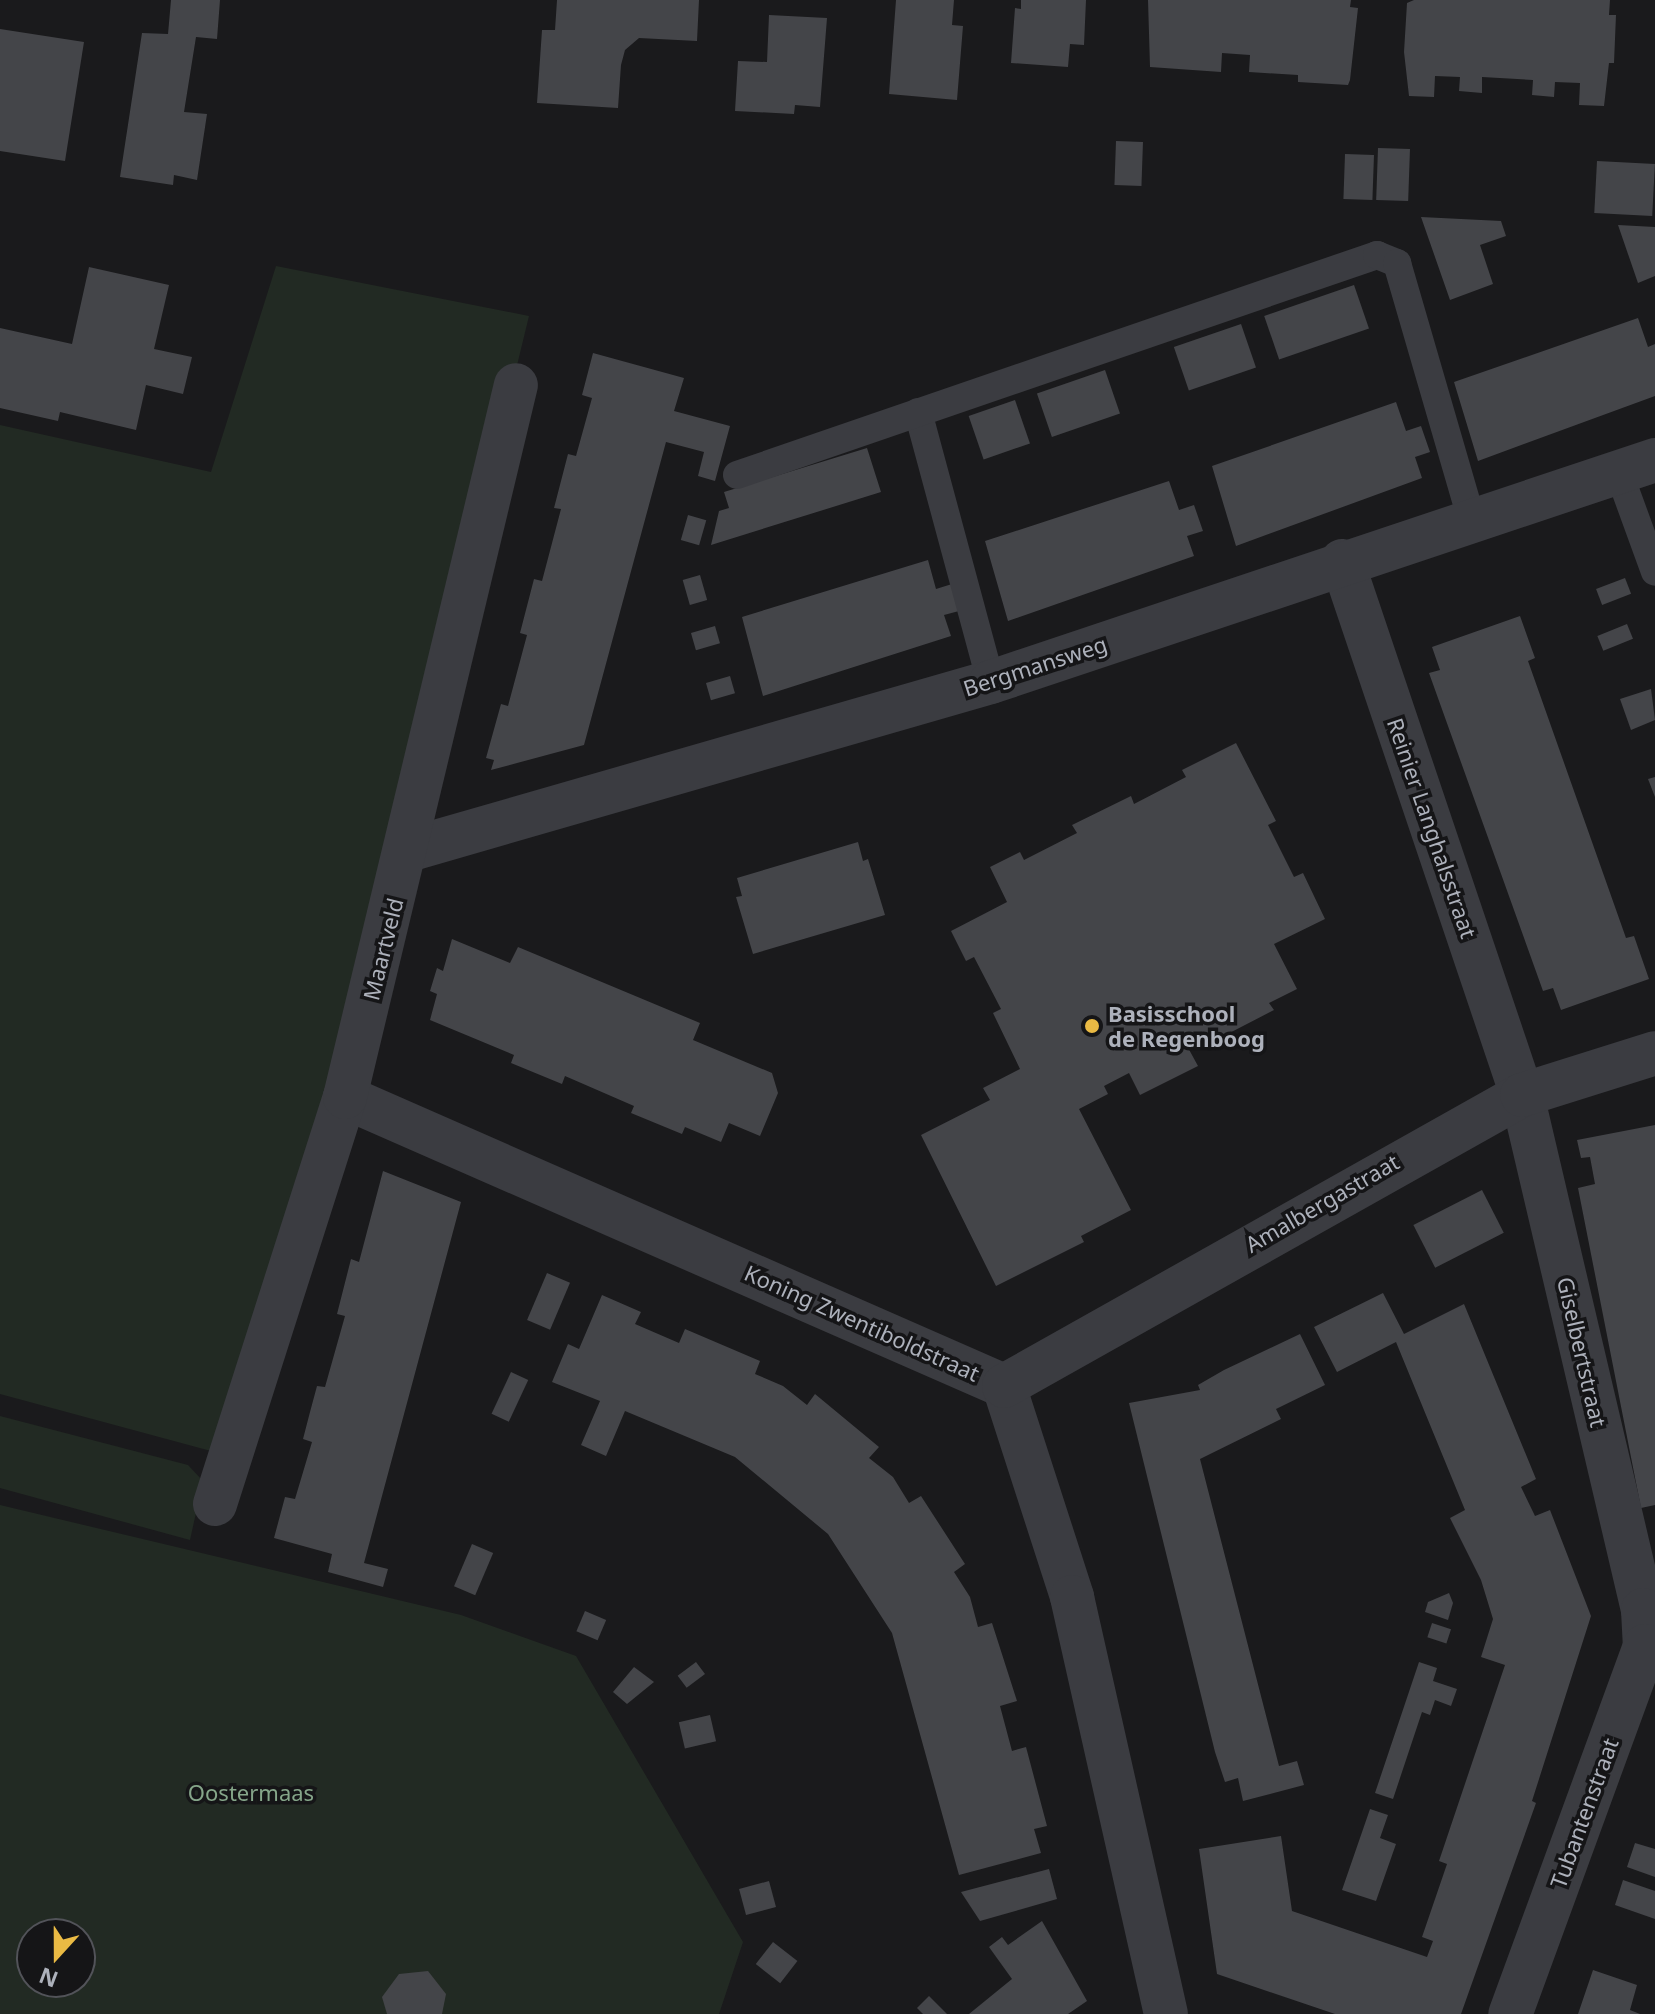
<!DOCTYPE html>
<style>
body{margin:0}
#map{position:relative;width:1655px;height:2014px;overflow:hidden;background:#1a1a1c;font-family:"Noto Sans",sans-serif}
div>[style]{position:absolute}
.green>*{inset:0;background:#222a23}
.building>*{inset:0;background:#444549;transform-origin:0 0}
.lane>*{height:28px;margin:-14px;padding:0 14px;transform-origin:14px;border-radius:14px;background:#3b3c41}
.street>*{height:44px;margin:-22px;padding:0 22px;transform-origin:22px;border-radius:22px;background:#3b3c41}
.dots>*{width:22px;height:22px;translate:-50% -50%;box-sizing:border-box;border:4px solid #151517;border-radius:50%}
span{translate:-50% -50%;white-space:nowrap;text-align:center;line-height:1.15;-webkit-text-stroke:7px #151517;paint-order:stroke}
.street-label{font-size:22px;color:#adb1bb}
.poi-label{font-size:22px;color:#adb1bb;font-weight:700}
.left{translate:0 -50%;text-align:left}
.park-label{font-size:22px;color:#85a589}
.north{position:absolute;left:16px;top:1918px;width:80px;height:80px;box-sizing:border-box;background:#151517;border:2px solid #525359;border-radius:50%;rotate:201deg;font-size:22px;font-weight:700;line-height:32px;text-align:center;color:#adb1bb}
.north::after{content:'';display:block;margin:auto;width:28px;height:36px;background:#eaba44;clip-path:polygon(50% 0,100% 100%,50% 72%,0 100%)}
</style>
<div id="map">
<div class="green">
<div style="clip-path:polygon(276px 266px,529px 316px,400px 847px,222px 1454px,0 1394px,0 425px,211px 472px)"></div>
<div style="clip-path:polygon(0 1416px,188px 1465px,203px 1481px,190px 1540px,0 1488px)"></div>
<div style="clip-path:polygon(evenodd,0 1505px,461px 1615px,576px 1656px,743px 1942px,719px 2014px,0 2014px,0 1505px,32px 1934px,80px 1934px,80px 1982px,32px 1982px,32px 1934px)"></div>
</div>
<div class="building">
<div style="clip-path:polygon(171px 0,220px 0,217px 39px,196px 37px,184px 112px,207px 114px,197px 180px,174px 175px,173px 185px,120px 177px,142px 33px,168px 34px)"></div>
<div style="clip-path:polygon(557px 0,699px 0,697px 41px,639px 38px,625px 50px,621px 65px,618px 108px,537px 103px,542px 30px,555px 30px)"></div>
<div style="clip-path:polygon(896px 0,954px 0,952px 25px,963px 26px,957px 100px,889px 94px)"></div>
<div style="clip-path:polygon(1021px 0,1086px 0,1084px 45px,1070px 44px,1068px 67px,1011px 63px,1015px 8px,1021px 9px)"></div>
<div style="clip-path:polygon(1148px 0,1351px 0,1350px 7px,1358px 8px,1350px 80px,1348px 85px,1298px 82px,1298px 75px,1249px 72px,1250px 55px,1222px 53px,1221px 72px,1150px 67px)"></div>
<div style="clip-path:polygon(1414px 0,1610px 0,1609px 15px,1616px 15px,1614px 63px,1609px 63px,1604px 106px,1579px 105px,1580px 83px,1555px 82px,1554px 97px,1532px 95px,1533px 80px,1482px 77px,1482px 93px,1459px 91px,1460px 77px,1435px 76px,1434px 97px,1409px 96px,1404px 52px,1407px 3px)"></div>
<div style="clip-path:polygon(769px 15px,827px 18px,820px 107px,795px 105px,794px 114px,735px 111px,738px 61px,767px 62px)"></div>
<div style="clip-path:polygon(0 29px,84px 42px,65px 161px,0 151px)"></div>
<div style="left:1116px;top:141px;width:27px;height:44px;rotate:2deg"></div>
<div style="left:1378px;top:148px;width:32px;height:52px;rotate:2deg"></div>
<div style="left:1345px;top:154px;width:29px;height:45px;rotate:2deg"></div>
<div style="left:1597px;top:161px;width:58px;height:52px;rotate:3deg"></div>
<div style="clip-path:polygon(1421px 217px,1501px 221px,1506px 236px,1480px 245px,1493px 284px,1450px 300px)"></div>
<div style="clip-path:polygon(1618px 225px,1655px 227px,1655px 276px,1638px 283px)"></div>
<div style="clip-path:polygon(89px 267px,169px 285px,154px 349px,192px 357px,183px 394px,146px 385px,136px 430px,60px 412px,58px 421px,0 408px,0 328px,72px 344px)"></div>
<div style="left:1354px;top:285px;width:46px;height:95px;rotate:71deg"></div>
<div style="clip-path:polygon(1638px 318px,1648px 347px,1655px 344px,1655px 396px,1478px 461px,1454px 382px)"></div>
<div style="left:1241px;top:324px;width:46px;height:71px;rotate:71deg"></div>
<div style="clip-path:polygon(593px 353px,684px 378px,674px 411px,730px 426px,715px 481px,698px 476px,704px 452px,666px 442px,584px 745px,491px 770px,494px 760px,486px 758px,501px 704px,508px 706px,527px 635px,520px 633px,534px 579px,542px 581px,561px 509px,554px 508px,568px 454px,576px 456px,592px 398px,582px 395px)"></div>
<div style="left:1105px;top:370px;width:46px;height:72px;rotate:71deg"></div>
<div style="left:1015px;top:400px;width:46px;height:49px;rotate:71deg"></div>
<div style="clip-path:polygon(1396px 402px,1406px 431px,1421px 426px,1430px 452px,1415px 457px,1422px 478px,1236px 546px,1212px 466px)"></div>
<div style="clip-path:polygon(867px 448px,881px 492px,711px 545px,719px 511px,729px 508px,724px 492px)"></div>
<div style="clip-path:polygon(1169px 481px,1179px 510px,1194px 505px,1203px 531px,1187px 536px,1194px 556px,1008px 621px,985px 541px)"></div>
<div style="left:688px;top:515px;width:19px;height:26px;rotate:16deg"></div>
<div style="clip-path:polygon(928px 560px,936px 589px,952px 584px,959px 611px,944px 615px,951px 636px,763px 696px,742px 617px)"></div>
<div style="left:700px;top:575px;width:26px;height:18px;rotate:74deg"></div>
<div style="left:1625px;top:578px;width:17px;height:31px;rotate:69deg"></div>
<div style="clip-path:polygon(1520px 616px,1535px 658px,1528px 661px,1626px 938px,1634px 936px,1649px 979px,1561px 1010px,1553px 988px,1543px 991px,1429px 673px,1440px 670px,1432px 647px)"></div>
<div style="left:1627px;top:624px;width:16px;height:32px;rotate:68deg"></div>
<div style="left:715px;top:626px;width:18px;height:25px;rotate:74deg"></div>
<div style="left:730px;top:676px;width:18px;height:25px;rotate:74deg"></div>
<div style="clip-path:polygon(1651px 689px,1655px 720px,1631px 730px,1620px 699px)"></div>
<div style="clip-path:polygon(1236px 743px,1276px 821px,1268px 825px,1294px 877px,1303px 873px,1325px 919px,1274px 944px,1297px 989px,1269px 1003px,1274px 1010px,1216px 1040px,1212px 1032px,1186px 1044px,1198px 1066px,1140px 1095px,1129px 1073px,1104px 1086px,1108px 1094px,1079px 1109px,1131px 1210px,1081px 1236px,1084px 1242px,996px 1286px,921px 1135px,990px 1100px,983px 1088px,1020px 1069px,993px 1013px,1001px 1009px,974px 957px,966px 961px,951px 931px,1007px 902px,990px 867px,1020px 852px,1024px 860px,1077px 833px,1072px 825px,1131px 796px,1134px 804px,1186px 777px,1182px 770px)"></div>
<div style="clip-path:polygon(1655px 777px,1655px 797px,1648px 779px)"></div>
<div style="clip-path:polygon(858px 842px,863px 861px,868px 859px,885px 915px,753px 954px,736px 897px,742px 896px,737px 878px)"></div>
<div style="clip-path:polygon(452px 939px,510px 963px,518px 947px,700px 1023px,693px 1040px,772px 1073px,778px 1093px,760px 1136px,729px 1123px,721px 1142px,685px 1127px,682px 1134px,631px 1113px,634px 1106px,565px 1076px,562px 1084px,511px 1063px,514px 1055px,430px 1020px,437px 994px,430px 991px,437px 968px,443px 971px)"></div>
<div style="clip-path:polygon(1655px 1125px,1655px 1505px,1641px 1508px,1578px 1188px,1595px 1184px,1590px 1157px,1581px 1158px,1577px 1140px)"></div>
<div style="clip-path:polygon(383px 1171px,461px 1202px,364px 1563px,388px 1569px,383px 1587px,328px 1572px,332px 1554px,274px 1538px,285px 1497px,295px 1499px,312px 1442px,303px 1439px,310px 1412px,317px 1386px,325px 1387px,345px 1316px,337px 1314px,351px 1259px,359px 1262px)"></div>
<div style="left:1482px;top:1190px;width:48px;height:77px;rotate:63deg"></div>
<div style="left:547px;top:1273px;width:25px;height:51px;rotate:23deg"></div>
<div style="clip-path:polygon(1383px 1293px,1404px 1334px,1464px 1304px,1536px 1479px,1521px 1487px,1535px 1516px,1550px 1510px,1591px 1616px,1532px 1801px,1536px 1803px,1461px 2014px,1335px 2014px,1217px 1974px,1199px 1849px,1281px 1836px,1292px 1911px,1427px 1957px,1433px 1941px,1422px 1937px,1447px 1864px,1439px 1861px,1505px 1665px,1481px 1657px,1493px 1619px,1481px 1580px,1450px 1518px,1465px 1510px,1396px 1342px,1337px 1372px,1314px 1327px)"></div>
<div style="clip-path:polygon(602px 1295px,641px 1312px,635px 1324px,679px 1343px,685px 1329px,760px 1361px,755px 1374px,783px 1386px,807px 1405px,815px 1394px,879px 1447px,869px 1458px,893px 1477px,909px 1503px,921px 1496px,965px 1564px,954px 1572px,970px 1597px,978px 1627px,992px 1623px,1017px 1701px,1000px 1706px,1012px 1751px,1026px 1747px,1047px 1826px,1034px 1829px,1041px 1853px,959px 1875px,892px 1633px,828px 1534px,735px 1457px,625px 1411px,606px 1456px,581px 1445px,600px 1401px,552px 1382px,568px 1344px,579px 1349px)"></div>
<div style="clip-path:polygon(1300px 1334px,1325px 1385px,1276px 1409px,1281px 1419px,1200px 1459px,1279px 1766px,1297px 1761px,1304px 1785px,1243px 1801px,1238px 1778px,1225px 1782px,1215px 1752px,1129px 1403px,1200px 1390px,1198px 1385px,1224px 1370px)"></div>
<div style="left:511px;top:1372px;width:19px;height:46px;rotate:25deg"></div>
<div style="left:472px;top:1544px;width:23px;height:46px;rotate:23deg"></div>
<div style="clip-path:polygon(1449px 1593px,1453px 1603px,1448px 1620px,1425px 1612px,1428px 1602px)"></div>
<div style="left:585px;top:1611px;width:23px;height:22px;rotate:23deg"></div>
<div style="left:1432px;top:1623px;width:20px;height:15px;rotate:18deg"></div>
<div style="left:696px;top:1662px;width:15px;height:23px;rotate:53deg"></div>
<div style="clip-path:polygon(1419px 1662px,1437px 1668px,1433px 1681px,1457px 1689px,1451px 1706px,1435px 1700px,1430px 1715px,1422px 1712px,1393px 1799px,1375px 1793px)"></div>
<div style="clip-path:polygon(634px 1667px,654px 1682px,627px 1704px,613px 1692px)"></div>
<div style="left:710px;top:1715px;width:27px;height:32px;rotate:77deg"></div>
<div style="clip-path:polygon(1370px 1809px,1388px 1815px,1380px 1838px,1396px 1844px,1376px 1901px,1342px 1890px)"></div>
<div style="clip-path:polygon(1635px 1843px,1655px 1849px,1655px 1877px,1627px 1867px)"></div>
<div style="clip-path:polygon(1049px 1869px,1057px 1899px,980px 1921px,961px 1892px)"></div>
<div style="clip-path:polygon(1623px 1880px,1655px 1891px,1655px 1919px,1615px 1905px)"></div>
<div style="left:769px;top:1881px;width:27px;height:31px;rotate:75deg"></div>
<div style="clip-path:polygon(1042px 1921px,1087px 2001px,1068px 2014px,969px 2014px,1012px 1979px,989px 1947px,1002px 1937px,1008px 1945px)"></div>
<div style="left:773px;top:1942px;width:31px;height:28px;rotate:38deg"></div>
<div style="clip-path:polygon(1593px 1970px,1637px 1985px,1630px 2010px,1640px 2014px,1578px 2014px)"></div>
<div style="clip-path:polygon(428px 1971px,446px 1994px,442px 2014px,387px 2014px,382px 1997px,399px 1974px)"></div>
<div style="clip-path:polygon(929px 1996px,947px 2014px,923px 2014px,917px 2008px)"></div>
</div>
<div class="lane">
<div style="left:918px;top:412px;width:280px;rotate:74.9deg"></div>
<div style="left:1619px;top:473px;width:105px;rotate:70deg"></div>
<div style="left:737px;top:475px;width:677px;rotate:-18.97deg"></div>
<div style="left:1377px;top:255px;width:22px;rotate:22deg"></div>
<div style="left:1397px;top:263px;width:266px;rotate:73.8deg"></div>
</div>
<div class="street">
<div style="left:1342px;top:561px;width:564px;rotate:71.37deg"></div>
<div style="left:1522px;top:1095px;width:529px;rotate:76.78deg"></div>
<div style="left:1643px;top:1610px;width:36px;rotate:87deg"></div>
<div style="left:1645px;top:1646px;width:392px;rotate:110.1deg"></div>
<div style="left:408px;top:850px;width:607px;rotate:-16.08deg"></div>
<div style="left:991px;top:682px;width:700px;rotate:-18.49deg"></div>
<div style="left:345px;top:1097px;width:720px;rotate:23.68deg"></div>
<div style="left:1004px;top:1386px;width:222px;rotate:72.1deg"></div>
<div style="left:1072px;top:1597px;width:427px;rotate:77.3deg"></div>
<div style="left:1004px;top:1386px;width:594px;rotate:-29.33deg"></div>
<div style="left:1522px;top:1095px;width:139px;rotate:-17.5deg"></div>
<div style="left:215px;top:1504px;width:427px;rotate:-72.3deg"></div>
<div style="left:345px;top:1097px;width:732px;rotate:-76.5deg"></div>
</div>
<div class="dots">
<div style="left:1092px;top:1026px;background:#eaba44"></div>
</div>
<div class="street-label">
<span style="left:1035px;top:666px;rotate:-18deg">Bergmansweg</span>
<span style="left:1432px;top:828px;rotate:71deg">Reinier Langhalsstraat</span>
<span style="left:383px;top:949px;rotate:-76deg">Maartveld</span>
<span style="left:1322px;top:1203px;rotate:-30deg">Amalbergastraat</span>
<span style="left:862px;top:1323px;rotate:24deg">Koning Zwentiboldstraat</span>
<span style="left:1582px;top:1352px;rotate:77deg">Giselbertstraat</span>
<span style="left:1584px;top:1813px;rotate:-70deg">Tubantenstraat</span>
</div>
<div class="poi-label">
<span class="left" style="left:1108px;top:1026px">Basisschool<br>de Regenboog</span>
</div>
<div class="park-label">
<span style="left:251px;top:1793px">Oostermaas</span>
</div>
<div class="north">N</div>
</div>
